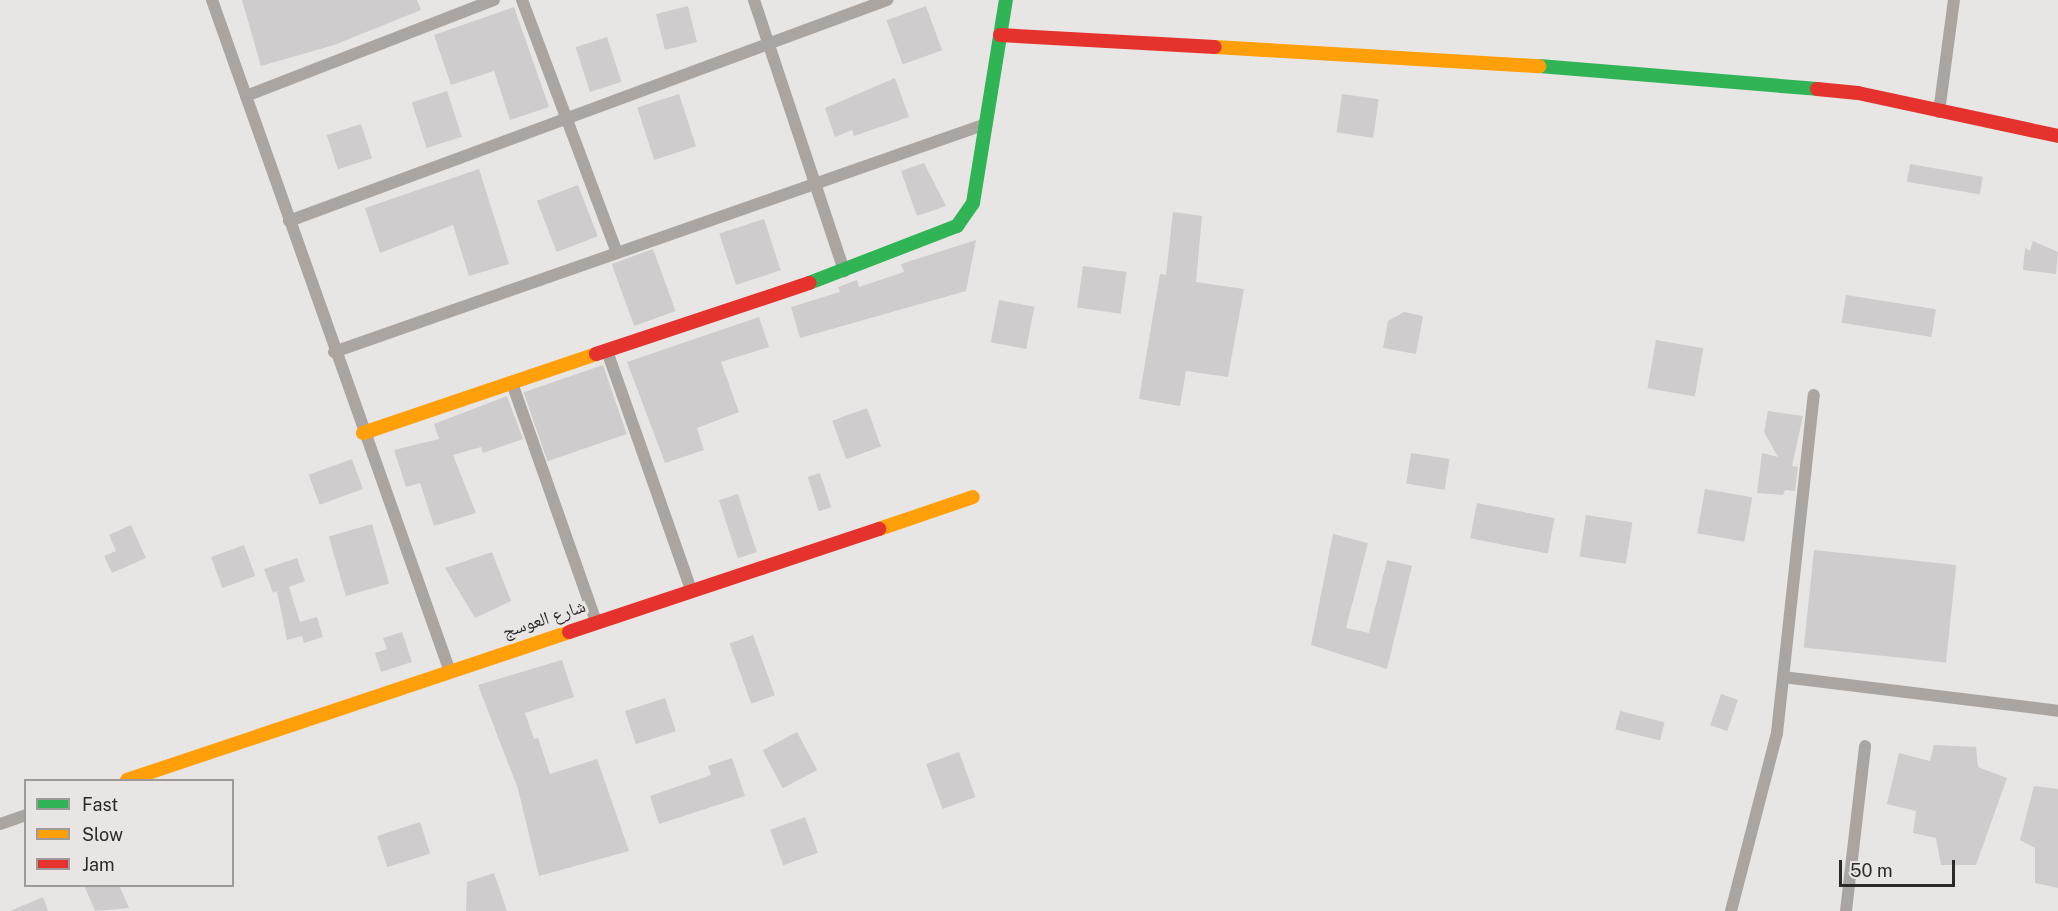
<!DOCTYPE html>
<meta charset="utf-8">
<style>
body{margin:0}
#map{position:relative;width:2058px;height:911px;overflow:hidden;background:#e8e6e5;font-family:"Public Sans","Noto Naskh Arabic",sans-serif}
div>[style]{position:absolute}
.building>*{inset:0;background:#cecccc;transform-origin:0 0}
.street>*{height:12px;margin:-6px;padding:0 6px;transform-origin:6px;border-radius:6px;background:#aba5a2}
.fast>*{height:14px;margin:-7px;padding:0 7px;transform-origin:7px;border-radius:7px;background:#30b455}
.slow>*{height:14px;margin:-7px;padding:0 7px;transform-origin:7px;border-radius:7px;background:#ff9f0a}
.jam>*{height:14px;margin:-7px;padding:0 7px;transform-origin:7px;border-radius:7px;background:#e5322d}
span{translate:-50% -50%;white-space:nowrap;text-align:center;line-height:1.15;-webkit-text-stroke:6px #e9e5e4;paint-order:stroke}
.street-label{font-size:18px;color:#2b2a29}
.legend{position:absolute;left:24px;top:779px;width:210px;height:108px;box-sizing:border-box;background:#e9e5e4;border:2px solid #9d9a99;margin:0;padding:8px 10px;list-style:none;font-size:18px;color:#2b2a29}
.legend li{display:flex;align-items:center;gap:12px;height:30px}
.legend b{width:30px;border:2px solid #9d9a99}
.scale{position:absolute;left:1839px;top:860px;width:116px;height:27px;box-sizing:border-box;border:3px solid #2b2a29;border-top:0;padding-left:8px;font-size:18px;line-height:21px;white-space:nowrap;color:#2b2a29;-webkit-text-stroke:4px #e9e5e4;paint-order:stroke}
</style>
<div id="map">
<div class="building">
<div style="clip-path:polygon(242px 0,417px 0,421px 10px,334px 45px,261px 66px)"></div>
<div style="left:688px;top:6px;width:37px;height:33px;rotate:76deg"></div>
<div style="left:926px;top:6px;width:47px;height:42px;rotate:70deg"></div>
<div style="clip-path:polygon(514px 7px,549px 107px,510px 120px,494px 71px,451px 85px,434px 35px)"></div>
<div style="left:607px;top:37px;width:47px;height:33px;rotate:72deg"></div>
<div style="clip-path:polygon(895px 78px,909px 117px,854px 136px,852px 130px,835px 137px,825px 108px)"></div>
<div style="left:447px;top:91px;width:48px;height:37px;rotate:72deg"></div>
<div style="left:679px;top:94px;width:55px;height:44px;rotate:72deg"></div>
<div style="left:1342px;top:94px;width:37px;height:39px;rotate:8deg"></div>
<div style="left:361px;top:124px;width:36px;height:36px;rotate:72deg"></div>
<div style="clip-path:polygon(924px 163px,946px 206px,917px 216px,901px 171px)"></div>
<div style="left:1910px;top:164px;width:74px;height:18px;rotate:10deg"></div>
<div style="clip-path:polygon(479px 169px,509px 264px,469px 276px,453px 225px,380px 253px,365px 208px)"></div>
<div style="left:578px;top:185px;width:55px;height:44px;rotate:69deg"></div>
<div style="clip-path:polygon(1173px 212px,1202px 216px,1196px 282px,1244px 289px,1228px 377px,1186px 371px,1180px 406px,1139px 399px,1160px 274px,1166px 275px)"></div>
<div style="left:764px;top:219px;width:54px;height:47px;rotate:72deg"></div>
<div style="clip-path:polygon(976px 240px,966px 291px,800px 338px,791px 307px,840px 292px,838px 287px,857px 280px,859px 287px,904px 272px,901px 264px)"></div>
<div style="clip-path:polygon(2033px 241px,2058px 252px,2056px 274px,2023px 270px,2025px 248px,2030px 251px)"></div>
<div style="left:653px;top:249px;width:66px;height:44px;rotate:70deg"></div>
<div style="left:1083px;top:266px;width:44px;height:42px;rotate:8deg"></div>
<div style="left:1846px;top:295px;width:91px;height:28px;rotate:9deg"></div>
<div style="left:999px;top:300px;width:36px;height:43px;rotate:11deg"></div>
<div style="clip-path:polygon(1404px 312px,1423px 316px,1416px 354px,1383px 348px,1388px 321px)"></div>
<div style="clip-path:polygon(759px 317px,769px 347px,721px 362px,739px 412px,697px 428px,704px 450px,665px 463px,627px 362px)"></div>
<div style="left:1656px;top:340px;width:48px;height:49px;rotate:10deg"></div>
<div style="left:603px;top:365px;width:73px;height:84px;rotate:71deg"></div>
<div style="clip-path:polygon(507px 396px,523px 439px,483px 453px,481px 447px,453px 455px,476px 513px,434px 526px,420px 483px,406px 487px,394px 450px,439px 439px,434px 424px)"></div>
<div style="left:867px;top:408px;width:41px;height:37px;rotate:70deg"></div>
<div style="clip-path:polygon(1768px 411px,1803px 416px,1792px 466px,1798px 467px,1795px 491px,1785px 490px,1783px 495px,1757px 493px,1762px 453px,1778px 457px,1764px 432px)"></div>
<div style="left:1411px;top:453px;width:39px;height:31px;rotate:9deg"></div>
<div style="left:352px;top:459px;width:32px;height:46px;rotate:70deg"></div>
<div style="left:820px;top:473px;width:36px;height:13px;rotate:72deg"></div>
<div style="left:1705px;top:489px;width:48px;height:45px;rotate:10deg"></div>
<div style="left:738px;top:494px;width:61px;height:20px;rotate:72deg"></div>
<div style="left:1477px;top:503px;width:79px;height:36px;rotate:11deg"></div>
<div style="left:1586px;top:515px;width:47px;height:42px;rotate:9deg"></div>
<div style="left:372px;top:524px;width:62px;height:45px;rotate:74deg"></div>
<div style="clip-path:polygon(131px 525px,146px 558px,112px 573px,104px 556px,116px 551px,109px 535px)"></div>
<div style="clip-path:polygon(1333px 534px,1368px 543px,1346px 628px,1369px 633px,1387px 560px,1412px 566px,1387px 669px,1311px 645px)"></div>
<div style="left:244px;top:545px;width:33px;height:35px;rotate:70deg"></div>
<div style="left:1814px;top:550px;width:143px;height:98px;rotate:6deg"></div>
<div style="clip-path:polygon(492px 552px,511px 601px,475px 618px,445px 568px)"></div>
<div style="clip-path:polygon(297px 558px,305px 581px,289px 587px,300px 622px,317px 617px,323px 637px,304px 643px,302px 636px,287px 640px,277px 591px,273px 593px,264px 569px)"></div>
<div style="clip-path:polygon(402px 632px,412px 662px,381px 672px,375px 653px,387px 649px,383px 638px)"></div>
<div style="left:753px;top:635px;width:64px;height:25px;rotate:70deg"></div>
<div style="clip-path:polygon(562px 660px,574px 697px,525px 713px,534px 739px,538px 738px,550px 774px,597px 759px,629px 851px,539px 876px,518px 789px,478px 685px)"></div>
<div style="left:1721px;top:694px;width:18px;height:33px;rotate:19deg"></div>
<div style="left:665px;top:698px;width:35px;height:42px;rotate:72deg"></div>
<div style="left:1620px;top:711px;width:46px;height:19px;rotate:14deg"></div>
<div style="left:797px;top:732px;width:43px;height:39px;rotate:62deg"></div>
<div style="clip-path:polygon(1934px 745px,1976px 747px,1978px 767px,2007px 778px,1976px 865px,1941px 865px,1936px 838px,1913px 833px,1916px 811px,1887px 804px,1899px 753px,1930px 761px)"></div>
<div style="left:959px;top:752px;width:48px;height:35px;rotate:70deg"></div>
<div style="clip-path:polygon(732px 758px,745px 796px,659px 824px,650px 796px,711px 775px,708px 766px)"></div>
<div style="clip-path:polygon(2034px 786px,2058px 789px,2058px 888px,2035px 883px,2035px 848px,2020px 840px)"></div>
<div style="left:805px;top:817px;width:38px;height:37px;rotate:70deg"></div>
<div style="left:420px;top:822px;width:33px;height:45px;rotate:72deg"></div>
<div style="clip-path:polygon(494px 873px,507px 911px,466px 911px,467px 882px)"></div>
<div style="clip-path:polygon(84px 885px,119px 885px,129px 908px,95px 911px)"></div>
<div style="clip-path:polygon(43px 897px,48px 911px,10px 911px)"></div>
</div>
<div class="street">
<div style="left:212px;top:0;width:710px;rotate:70.49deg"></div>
<div style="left:522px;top:0;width:270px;rotate:69.4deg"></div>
<div style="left:754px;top:0;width:286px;rotate:71.6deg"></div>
<div style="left:246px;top:96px;width:266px;rotate:-21.2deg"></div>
<div style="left:1939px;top:112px;width:113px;rotate:-82.4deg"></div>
<div style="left:289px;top:221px;width:638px;rotate:-20.28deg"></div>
<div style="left:607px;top:351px;width:252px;rotate:70.6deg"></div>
<div style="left:334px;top:352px;width:691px;rotate:-19.27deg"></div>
<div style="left:512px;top:383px;width:252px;rotate:70.6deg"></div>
<div style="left:1783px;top:677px;width:277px;rotate:7deg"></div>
<div style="left:0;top:824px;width:28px;rotate:-19deg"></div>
<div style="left:1731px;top:911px;width:184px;rotate:-75.5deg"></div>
<div style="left:1777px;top:733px;width:340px;rotate:-83.8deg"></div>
<div style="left:1846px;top:911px;width:166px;rotate:-83.4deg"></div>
</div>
<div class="fast">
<div style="left:1539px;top:66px;width:279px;rotate:4.7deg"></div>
<div style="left:809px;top:283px;width:159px;rotate:-21.1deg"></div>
<div style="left:957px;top:226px;width:28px;rotate:-55deg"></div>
<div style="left:973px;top:203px;width:206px;rotate:-80.8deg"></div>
</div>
<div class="slow">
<div style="left:1215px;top:47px;width:325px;rotate:3.4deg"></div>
<div style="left:363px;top:433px;width:246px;rotate:-18.7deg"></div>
<div style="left:879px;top:529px;width:99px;rotate:-18.8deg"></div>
<div style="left:127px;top:780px;width:466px;rotate:-18.5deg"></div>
</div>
<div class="jam">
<div style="left:1000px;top:35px;width:215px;rotate:3.2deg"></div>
<div style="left:1817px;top:89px;width:41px;rotate:5.6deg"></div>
<div style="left:1858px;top:93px;width:205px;rotate:12.1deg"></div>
<div style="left:596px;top:354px;width:225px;rotate:-18.4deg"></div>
<div style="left:569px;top:632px;width:327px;rotate:-18.4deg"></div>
</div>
<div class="street-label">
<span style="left:544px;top:619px;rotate:-18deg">شارع العوسج</span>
</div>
<ul class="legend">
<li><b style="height:8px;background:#30b455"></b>Fast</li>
<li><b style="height:8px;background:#ff9f0a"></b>Slow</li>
<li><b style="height:8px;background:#e5322d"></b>Jam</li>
</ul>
<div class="scale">50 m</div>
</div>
